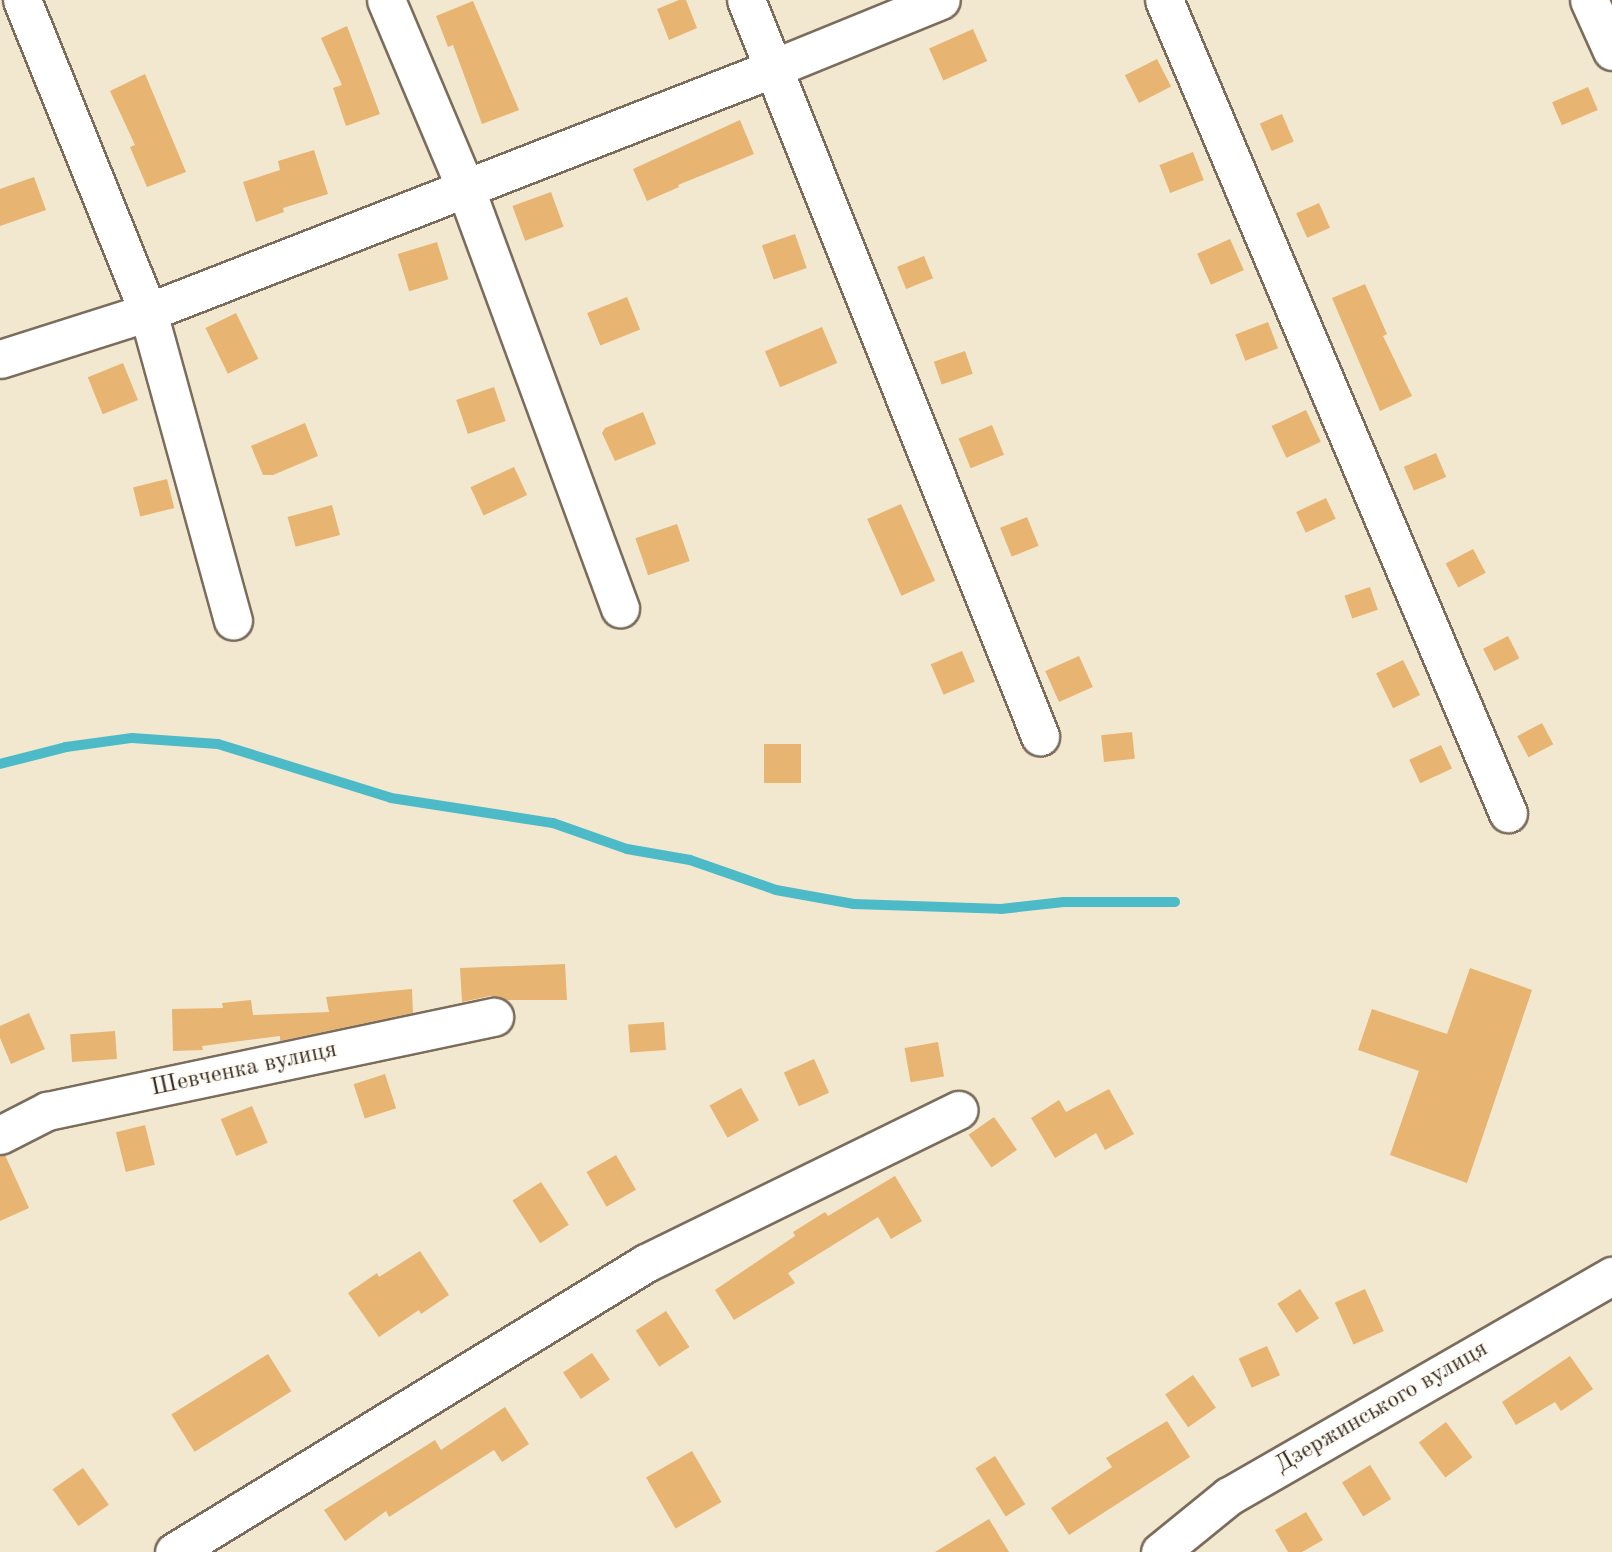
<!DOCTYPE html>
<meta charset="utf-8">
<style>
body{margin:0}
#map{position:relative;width:1612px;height:1552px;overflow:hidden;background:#f1e8cf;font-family:"Old Standard TT",serif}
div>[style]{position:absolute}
.stream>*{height:10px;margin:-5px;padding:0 5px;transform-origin:5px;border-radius:5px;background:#4dbac8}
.building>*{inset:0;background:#e8b472;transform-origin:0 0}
.roads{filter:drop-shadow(2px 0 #7b6c5c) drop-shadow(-2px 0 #7b6c5c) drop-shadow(0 2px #7b6c5c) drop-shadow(0 -2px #7b6c5c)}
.minor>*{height:37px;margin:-18.5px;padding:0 18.5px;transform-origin:18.5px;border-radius:18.5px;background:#fff}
span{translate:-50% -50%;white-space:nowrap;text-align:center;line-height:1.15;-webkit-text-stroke:5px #fdfcf7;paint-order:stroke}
.street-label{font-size:24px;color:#3b2a1e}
</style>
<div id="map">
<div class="stream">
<div style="left:0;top:764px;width:68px;rotate:-14.4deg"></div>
<div style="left:66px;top:747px;width:67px;rotate:-7.8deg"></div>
<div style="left:132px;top:738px;width:86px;rotate:4deg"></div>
<div style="left:218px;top:744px;width:181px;rotate:17.3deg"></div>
<div style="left:391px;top:798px;width:164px;rotate:8.8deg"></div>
<div style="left:553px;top:823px;width:78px;rotate:19.4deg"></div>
<div style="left:627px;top:849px;width:64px;rotate:9.9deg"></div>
<div style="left:690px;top:860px;width:91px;rotate:19.2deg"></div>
<div style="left:776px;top:890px;width:79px;rotate:10.2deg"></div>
<div style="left:854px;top:904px;width:147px;rotate:1.9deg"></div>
<div style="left:1001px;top:909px;width:63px;rotate:-6.3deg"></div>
<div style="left:1064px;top:902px;width:111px"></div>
</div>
<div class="building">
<div style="clip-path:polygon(679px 0,686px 0,697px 28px,669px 40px,657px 9px)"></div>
<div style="clip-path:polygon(473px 1px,519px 110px,482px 124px,453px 45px,448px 47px,436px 16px)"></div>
<div style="clip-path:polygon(347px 26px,380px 114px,346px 126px,333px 88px,342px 85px,321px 38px)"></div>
<div style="left:973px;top:29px;width:35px;height:48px;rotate:66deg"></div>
<div style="left:1157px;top:59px;width:31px;height:36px;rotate:63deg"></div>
<div style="clip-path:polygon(145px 74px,186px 172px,147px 187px,130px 147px,135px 145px,110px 91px)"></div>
<div style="left:1588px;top:87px;width:25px;height:39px;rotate:67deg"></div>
<div style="left:1282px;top:114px;width:30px;height:24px;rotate:67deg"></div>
<div style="clip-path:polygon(740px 120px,754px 154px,678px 185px,679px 187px,647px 201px,633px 169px)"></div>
<div style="clip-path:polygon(314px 150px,328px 194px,283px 208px,284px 212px,256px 222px,243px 182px,280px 170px,278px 161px)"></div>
<div style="left:1193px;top:152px;width:30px;height:36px;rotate:69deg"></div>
<div style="clip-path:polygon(34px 177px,46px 210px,0 226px,0 189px)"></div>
<div style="left:551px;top:192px;width:37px;height:41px;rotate:70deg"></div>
<div style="left:1319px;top:203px;width:27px;height:25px;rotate:66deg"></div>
<div style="left:795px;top:234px;width:36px;height:35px;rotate:71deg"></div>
<div style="left:1230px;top:239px;width:34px;height:36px;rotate:66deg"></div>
<div style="left:437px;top:242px;width:39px;height:41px;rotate:73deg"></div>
<div style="left:924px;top:256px;width:24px;height:29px;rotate:68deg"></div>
<div style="clip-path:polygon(1365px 284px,1387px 334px,1383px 336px,1412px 396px,1380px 411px,1332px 298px)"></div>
<div style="left:627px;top:297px;width:35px;height:43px;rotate:68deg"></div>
<div style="left:236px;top:313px;width:51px;height:34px;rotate:64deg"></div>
<div style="left:1268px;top:322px;width:28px;height:35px;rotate:69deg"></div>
<div style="left:822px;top:327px;width:39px;height:62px;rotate:67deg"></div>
<div style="left:965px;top:351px;width:24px;height:33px;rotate:71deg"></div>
<div style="left:123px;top:363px;width:40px;height:38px;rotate:68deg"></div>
<div style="left:494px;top:387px;width:36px;height:40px;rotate:71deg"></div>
<div style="left:1306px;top:410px;width:35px;height:38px;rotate:65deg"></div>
<div style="clip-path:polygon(643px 412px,656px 444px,615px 461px,602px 433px,605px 428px)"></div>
<div style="clip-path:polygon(305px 423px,318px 456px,273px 475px,263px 475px,251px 446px)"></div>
<div style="left:992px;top:425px;width:32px;height:36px;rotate:68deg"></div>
<div style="left:1436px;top:453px;width:26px;height:35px;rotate:67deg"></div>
<div style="left:514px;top:467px;width:31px;height:48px;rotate:65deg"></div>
<div style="left:167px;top:479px;width:30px;height:35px;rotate:76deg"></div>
<div style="left:1326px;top:498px;width:23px;height:33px;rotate:65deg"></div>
<div style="left:901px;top:504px;width:84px;height:37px;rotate:66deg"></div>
<div style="left:332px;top:505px;width:31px;height:46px;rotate:75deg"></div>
<div style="left:1027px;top:517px;width:31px;height:29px;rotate:68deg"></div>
<div style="left:677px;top:524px;width:39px;height:44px;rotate:71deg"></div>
<div style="left:1473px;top:549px;width:27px;height:31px;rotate:62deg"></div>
<div style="left:1370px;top:587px;width:24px;height:27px;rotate:71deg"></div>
<div style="left:1508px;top:636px;width:25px;height:28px;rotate:63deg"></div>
<div style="left:962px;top:651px;width:33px;height:34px;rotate:67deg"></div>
<div style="left:1079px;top:656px;width:34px;height:37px;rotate:66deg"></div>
<div style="left:1403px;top:660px;width:39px;height:30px;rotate:64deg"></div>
<div style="left:1542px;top:723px;width:24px;height:28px;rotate:62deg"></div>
<div style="left:1132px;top:732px;width:27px;height:31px;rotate:84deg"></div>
<div style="left:764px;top:744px;width:37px;height:39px"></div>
<div style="left:1441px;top:745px;width:26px;height:35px;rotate:65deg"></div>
<div style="clip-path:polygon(565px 964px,567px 1000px,505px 1000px,490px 996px,462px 1002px,460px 968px)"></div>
<div style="clip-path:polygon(1470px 968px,1532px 990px,1467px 1183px,1390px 1155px,1419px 1071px,1358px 1050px,1372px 1009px,1447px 1034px)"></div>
<div style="clip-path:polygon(412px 989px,413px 1013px,280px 1041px,280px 1036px,202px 1046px,203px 1050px,173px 1051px,172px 1009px,223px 1008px,222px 1003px,251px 1000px,253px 1015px,329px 1012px,326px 997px)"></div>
<div style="clip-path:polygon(29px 1013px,45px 1049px,11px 1064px,0 1038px,0 1026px)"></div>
<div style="left:664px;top:1022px;width:28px;height:36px;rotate:86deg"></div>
<div style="left:115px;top:1031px;width:28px;height:45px;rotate:86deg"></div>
<div style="left:938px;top:1042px;width:35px;height:34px;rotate:80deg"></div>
<div style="left:814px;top:1059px;width:37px;height:33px;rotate:66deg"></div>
<div style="left:385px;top:1074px;width:36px;height:33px;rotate:72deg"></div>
<div style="left:741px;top:1088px;width:37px;height:36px;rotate:61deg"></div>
<div style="clip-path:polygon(1109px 1089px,1134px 1134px,1105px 1150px,1096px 1133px,1055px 1158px,1031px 1118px,1059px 1100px,1066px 1112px)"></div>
<div style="left:252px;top:1106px;width:40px;height:34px;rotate:67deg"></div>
<div style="left:994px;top:1117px;width:40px;height:31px;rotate:55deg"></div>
<div style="left:145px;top:1125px;width:41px;height:30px;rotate:76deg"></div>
<div style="clip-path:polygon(5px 1155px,29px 1208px,0 1221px,0 1156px)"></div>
<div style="left:616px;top:1155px;width:40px;height:34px;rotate:60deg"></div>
<div style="clip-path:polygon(895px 1176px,922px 1221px,891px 1239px,878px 1217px,788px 1273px,795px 1283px,734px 1320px,715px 1290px,795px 1236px,793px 1232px,825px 1212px,828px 1216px)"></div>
<div style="left:541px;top:1182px;width:51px;height:34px;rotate:57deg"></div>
<div style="clip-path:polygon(420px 1251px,449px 1295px,421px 1314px,419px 1310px,379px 1337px,348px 1293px,377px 1273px,379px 1277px)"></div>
<div style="left:1300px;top:1289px;width:35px;height:27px;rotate:57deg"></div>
<div style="left:1365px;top:1289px;width:46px;height:33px;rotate:66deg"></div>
<div style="left:666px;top:1311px;width:43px;height:36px;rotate:57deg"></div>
<div style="left:1267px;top:1346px;width:32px;height:31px;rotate:66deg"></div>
<div style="left:592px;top:1353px;width:32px;height:35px;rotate:56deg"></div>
<div style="left:268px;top:1354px;width:44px;height:114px;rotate:58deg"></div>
<div style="clip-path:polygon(1570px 1356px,1593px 1389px,1561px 1411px,1555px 1402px,1516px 1425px,1502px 1402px)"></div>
<div style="left:1193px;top:1375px;width:40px;height:34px;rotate:55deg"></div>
<div style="clip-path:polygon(505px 1407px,529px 1444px,502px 1462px,494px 1450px,389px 1517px,386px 1511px,345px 1541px,324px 1510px,435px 1440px,441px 1450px)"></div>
<div style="clip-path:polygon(1167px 1421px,1190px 1457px,1069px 1535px,1051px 1508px,1112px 1467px,1106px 1458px)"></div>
<div style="left:1446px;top:1422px;width:44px;height:34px;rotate:53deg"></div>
<div style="left:692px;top:1451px;width:59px;height:53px;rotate:60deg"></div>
<div style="left:995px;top:1456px;width:57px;height:23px;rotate:58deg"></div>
<div style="left:1370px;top:1465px;width:40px;height:33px;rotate:58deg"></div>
<div style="left:83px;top:1468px;width:45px;height:37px;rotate:55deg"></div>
<div style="clip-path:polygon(1306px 1512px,1323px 1540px,1302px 1552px,1288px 1552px,1275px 1530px)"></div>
<div style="clip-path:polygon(989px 1519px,1009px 1552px,935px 1552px)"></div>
</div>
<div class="roads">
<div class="minor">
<div style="left:22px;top:0;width:336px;rotate:68deg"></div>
<div style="left:148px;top:312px;width:320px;rotate:74.6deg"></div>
<div style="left:386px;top:0;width:203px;rotate:67.1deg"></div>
<div style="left:465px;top:187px;width:449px;rotate:69.8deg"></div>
<div style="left:746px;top:0;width:793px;rotate:68.23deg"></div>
<div style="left:1164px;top:0;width:883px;rotate:67.07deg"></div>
<div style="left:1589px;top:0;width:56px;rotate:65.7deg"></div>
<div style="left:0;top:359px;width:155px;rotate:-17.6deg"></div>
<div style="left:148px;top:312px;width:672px;rotate:-21.29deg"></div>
<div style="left:774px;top:68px;width:180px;rotate:-22.2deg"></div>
<div style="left:0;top:1135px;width:53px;rotate:-27.1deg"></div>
<div style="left:47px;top:1111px;width:457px;rotate:-11.9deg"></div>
<div style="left:174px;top:1552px;width:553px;rotate:-31.48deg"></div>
<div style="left:646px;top:1263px;width:348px;rotate:-26.1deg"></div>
<div style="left:1160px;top:1552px;width:89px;rotate:-39.1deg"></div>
<div style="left:1229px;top:1496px;width:442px;rotate:-29.9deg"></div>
</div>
</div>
<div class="street-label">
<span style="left:244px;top:1070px;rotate:-12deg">Шевченка вулиця</span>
<span style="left:1382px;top:1408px;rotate:-30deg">Дзержинського вулиця</span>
</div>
</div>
